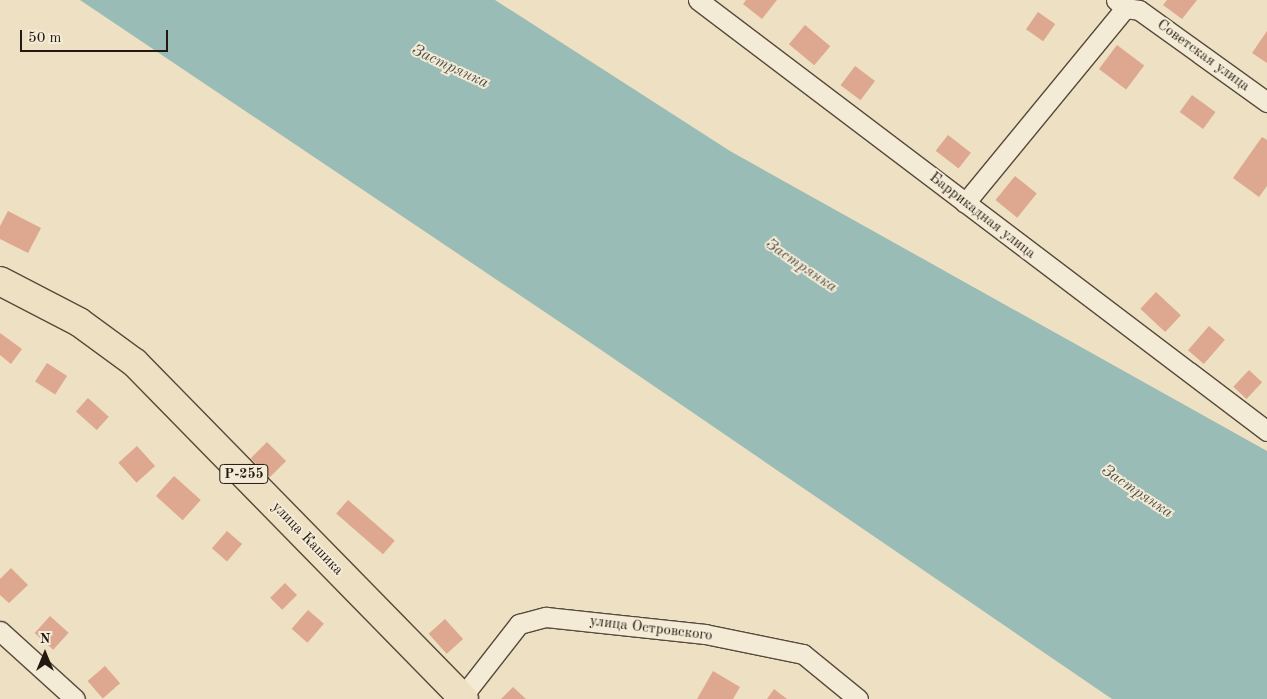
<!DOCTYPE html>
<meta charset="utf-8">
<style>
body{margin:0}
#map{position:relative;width:1267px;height:699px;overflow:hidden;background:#eee0c2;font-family:"Old Standard TT",serif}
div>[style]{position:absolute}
.water>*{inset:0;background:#9abcb7}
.building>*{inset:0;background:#dda88f;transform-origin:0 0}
.roads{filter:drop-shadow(1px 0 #574a3c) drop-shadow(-1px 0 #574a3c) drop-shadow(0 1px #574a3c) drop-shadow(0 -1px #574a3c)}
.minor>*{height:19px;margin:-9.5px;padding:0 9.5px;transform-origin:9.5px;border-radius:9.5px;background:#f4ebd7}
.highway>*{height:28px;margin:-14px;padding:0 14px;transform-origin:14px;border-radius:14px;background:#eee0c2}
span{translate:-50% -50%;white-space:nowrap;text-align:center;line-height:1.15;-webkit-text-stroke:4px #f4ebd7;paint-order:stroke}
.shield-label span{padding:1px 4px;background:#f4ebd7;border:1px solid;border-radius:4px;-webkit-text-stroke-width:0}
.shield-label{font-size:14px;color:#251810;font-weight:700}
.street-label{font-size:15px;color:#251810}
.water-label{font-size:16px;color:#4e514a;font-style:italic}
.north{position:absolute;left:20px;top:629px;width:50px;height:50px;-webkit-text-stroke:4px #f4ebd7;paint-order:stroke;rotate:0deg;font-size:14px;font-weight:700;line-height:20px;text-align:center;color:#251810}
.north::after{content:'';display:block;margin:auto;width:18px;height:22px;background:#251810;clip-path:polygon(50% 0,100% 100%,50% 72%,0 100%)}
.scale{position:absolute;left:20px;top:30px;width:148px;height:22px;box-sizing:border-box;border:2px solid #251810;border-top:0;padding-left:6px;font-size:15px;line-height:18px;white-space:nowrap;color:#251810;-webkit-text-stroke:4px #f4ebd7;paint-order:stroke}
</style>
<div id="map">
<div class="water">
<div style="clip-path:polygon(80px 0,495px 0,730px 151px,1267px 451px,1267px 699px,1112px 699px,585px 339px)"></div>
</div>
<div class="building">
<div style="clip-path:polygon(746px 0,777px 0,762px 19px,743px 4px)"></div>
<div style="clip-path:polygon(1167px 0,1197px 0,1182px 19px,1163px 5px)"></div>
<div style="left:1038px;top:12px;width:21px;height:21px;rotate:35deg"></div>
<div style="left:805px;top:25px;width:33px;height:25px;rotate:40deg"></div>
<div style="clip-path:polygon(1267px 31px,1267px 63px,1252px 53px)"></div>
<div style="left:1117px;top:45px;width:34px;height:30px;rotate:37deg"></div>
<div style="left:855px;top:66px;width:25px;height:24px;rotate:37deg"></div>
<div style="left:1192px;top:95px;width:29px;height:21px;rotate:36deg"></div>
<div style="left:948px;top:135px;width:29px;height:20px;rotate:38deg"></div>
<div style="clip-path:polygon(1262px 137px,1267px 140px,1267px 186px,1259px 197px,1233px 178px)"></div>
<div style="left:1015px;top:176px;width:28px;height:31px;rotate:39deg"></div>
<div style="clip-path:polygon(8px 211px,41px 228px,28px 253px,0 239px,0 226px)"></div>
<div style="left:1156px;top:292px;width:34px;height:23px;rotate:43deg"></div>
<div style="left:1209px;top:326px;width:21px;height:32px;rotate:41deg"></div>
<div style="clip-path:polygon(0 333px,22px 349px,11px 364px,0 355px)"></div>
<div style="left:47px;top:363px;width:24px;height:22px;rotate:33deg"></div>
<div style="left:1249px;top:370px;width:18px;height:23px;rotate:43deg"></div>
<div style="left:88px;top:398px;width:28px;height:18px;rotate:42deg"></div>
<div style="left:267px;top:442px;width:27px;height:23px;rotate:45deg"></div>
<div style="left:137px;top:446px;width:27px;height:25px;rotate:48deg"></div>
<div style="left:174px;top:476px;width:36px;height:27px;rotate:42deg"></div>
<div style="left:348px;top:500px;width:62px;height:18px;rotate:41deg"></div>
<div style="left:227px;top:531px;width:20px;height:23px;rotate:41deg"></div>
<div style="clip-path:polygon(11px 568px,28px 585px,9px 603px,0 595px,0 579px)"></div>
<div style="left:285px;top:583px;width:17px;height:21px;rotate:45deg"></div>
<div style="left:308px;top:610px;width:21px;height:25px;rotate:41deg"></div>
<div style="left:50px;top:616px;width:25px;height:23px;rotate:42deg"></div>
<div style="left:445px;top:619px;width:27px;height:22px;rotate:48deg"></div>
<div style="left:105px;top:666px;width:23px;height:23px;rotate:49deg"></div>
<div style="clip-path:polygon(713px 671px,740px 687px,733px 699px,697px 699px)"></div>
<div style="clip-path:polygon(513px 687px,526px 699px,501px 699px)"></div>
<div style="clip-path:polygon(774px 689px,787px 699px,767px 699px)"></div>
</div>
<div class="roads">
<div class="minor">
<div style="left:698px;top:0;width:714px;rotate:37.14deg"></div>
<div style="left:1116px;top:0;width:12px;rotate:42deg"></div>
<div style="left:1125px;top:8px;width:14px;rotate:8deg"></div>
<div style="left:1139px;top:10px;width:158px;rotate:35.7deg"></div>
<div style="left:965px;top:203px;width:252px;rotate:-50.6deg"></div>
<div style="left:0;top:631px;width:101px;rotate:42.2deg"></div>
<div style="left:462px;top:697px;width:93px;rotate:-52deg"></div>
<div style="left:519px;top:624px;width:28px;rotate:-15deg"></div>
<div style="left:546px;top:617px;width:160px;rotate:6.1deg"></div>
<div style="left:705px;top:634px;width:100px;rotate:11.5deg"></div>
<div style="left:803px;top:654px;width:71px;rotate:39.3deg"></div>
</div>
<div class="highway">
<div style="left:0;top:281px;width:89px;rotate:27.4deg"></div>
<div style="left:79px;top:322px;width:69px;rotate:36.2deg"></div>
<div style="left:135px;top:363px;width:470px;rotate:45.6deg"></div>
</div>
</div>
<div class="shield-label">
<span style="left:244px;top:474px">Р-255</span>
</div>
<div class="street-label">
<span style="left:1203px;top:56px;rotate:36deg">Советская улица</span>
<span style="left:982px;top:216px;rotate:38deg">Баррикадная улица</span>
<span style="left:307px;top:539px;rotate:46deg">улица Кашика</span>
<span style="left:651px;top:629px;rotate:7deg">улица Островского</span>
</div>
<div class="water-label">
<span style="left:450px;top:67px;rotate:25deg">Застрянка</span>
<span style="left:801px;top:266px;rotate:34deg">Застрянка</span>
<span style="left:1137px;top:492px;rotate:34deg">Застрянка</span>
</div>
<div class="north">N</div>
<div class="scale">50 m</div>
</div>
